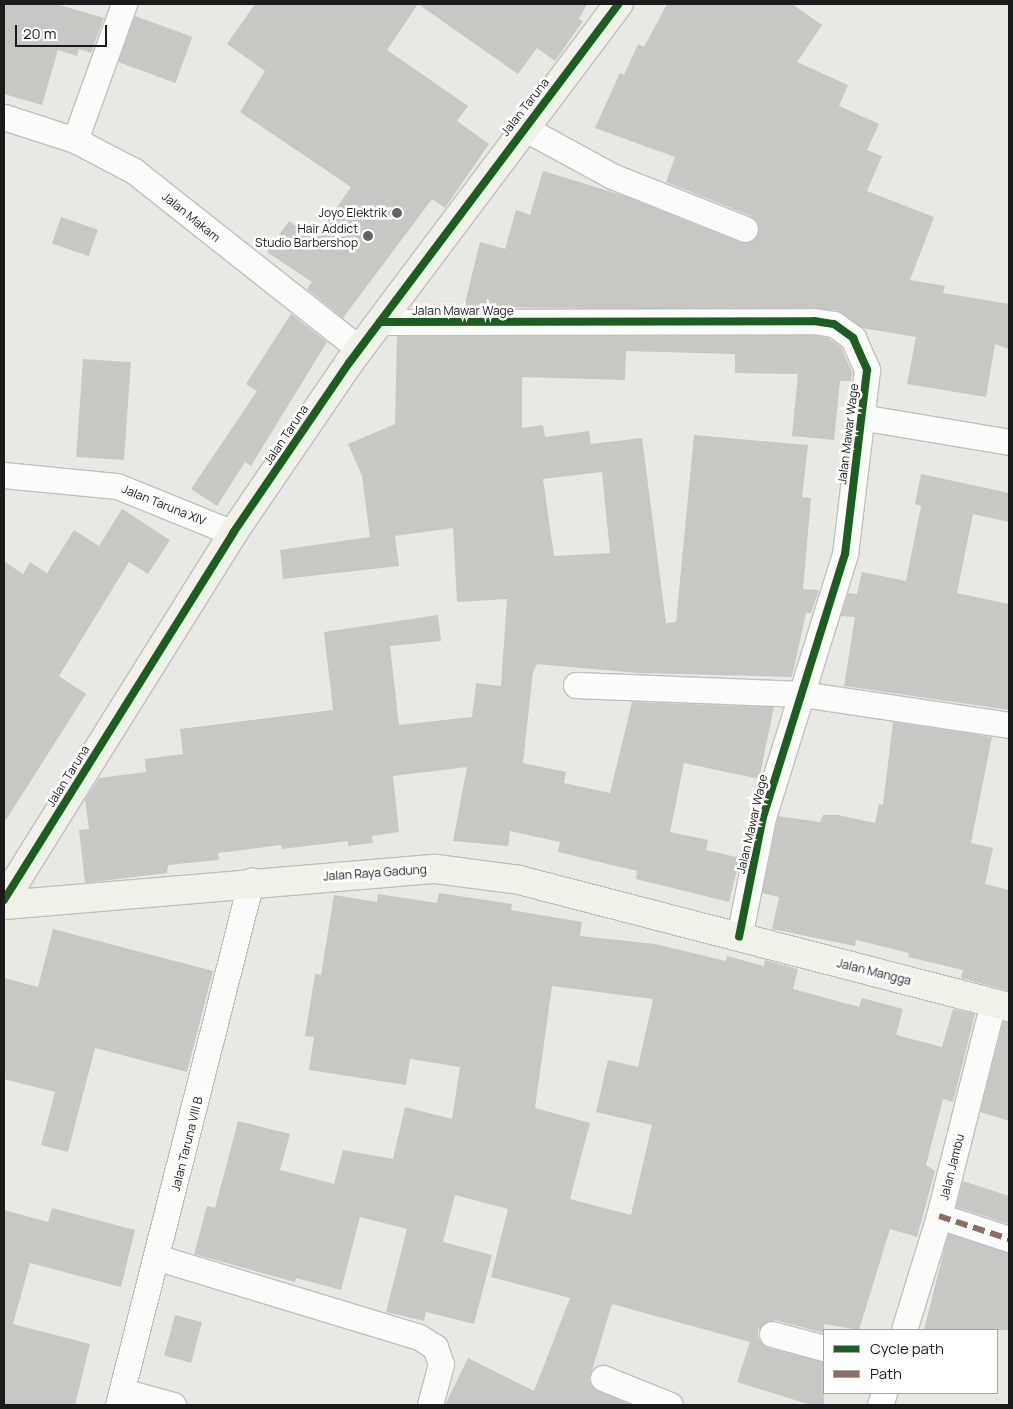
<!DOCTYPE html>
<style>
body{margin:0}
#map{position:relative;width:1013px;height:1409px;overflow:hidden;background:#e9e9e4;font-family:Manrope,sans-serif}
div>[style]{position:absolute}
.building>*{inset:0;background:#c8c7c3;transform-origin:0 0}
.roads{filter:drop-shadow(1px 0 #c0c0be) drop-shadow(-1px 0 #c0c0be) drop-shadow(0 1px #c0c0be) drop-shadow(0 -1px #c0c0be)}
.street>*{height:25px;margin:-12.5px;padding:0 12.5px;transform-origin:12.5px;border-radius:12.5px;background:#fcfcfb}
.secondary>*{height:28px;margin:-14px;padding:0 14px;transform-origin:14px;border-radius:14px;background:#f0f2e9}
.quiet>*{height:6px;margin-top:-3px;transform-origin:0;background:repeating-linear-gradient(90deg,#8d6e63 0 12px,transparent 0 18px)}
.cycleway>*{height:8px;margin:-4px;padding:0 4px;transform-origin:4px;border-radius:4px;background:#1b5e20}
.dots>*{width:14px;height:14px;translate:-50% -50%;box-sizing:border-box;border:2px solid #fff;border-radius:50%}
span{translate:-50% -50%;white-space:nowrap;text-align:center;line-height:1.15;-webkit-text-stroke:5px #fff;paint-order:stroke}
.street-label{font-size:12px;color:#1b1b1b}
.poi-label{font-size:12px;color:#1b1b1b}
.right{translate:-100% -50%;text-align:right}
.frame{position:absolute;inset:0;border:5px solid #1b1b1b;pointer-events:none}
.legend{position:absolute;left:823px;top:1329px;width:175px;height:65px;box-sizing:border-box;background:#fff;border:1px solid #a4a4a4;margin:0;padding:6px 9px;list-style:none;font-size:15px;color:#1b1b1b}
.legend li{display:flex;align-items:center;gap:10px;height:25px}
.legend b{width:25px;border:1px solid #a4a4a4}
.scale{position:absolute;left:15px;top:25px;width:92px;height:22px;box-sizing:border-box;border:2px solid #1b1b1b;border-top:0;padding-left:6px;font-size:15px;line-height:18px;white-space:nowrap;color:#1b1b1b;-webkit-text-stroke:4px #fff;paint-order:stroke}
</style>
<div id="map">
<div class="building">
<div style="clip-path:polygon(4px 4px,56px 4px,104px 18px,91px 53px,79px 49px,77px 56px,58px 50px,42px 105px,4px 94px)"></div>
<div style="clip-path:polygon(255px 4px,587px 4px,579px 19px,583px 21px,555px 61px,537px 48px,518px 74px,418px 4px,387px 50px,468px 106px,457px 121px,489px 144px,445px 208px,432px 199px,343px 318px,307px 289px,312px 282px,267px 252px,289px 221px,315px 239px,351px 187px,240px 112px,265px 71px,227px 44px)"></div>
<div style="clip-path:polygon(667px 4px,792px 4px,822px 25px,797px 62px,848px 85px,839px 106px,879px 124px,867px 150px,882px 156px,867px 191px,934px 217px,910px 280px,945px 286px,943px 293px,1009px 304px,1009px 349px,995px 344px,986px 397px,907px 384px,916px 337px,862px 328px,836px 310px,464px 307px,480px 242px,505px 249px,516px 210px,530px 215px,543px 171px,622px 195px,740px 242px,748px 243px,758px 235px,759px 226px,751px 216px,666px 182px,675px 157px,595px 128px,620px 73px,624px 75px,638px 44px,644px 47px)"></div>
<div style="left:135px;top:16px;width:61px;height:49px;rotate:20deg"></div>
<div style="left:61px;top:217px;width:39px;height:28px;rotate:19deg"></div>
<div style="clip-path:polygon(291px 314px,327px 342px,251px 466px,245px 462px,217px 506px,191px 489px,257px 391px,246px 384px)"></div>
<div style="clip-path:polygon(evenodd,813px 335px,828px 338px,841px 347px,852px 372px,851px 381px,840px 381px,834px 440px,792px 436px,798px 374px,735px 373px,735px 354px,626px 351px,625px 380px,522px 377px,522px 428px,543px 425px,545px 437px,589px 431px,591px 444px,642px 438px,666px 623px,676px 622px,694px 435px,808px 445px,802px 497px,811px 498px,803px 589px,819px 590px,811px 613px,806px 613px,792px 677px,638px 673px,537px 664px,533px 672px,523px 763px,566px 772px,564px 783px,610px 793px,632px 702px,774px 707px,759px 779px,684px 763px,670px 832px,708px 840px,706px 850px,740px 858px,729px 902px,636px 879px,637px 871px,558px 852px,560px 842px,510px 831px,508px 846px,453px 841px,467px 767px,393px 776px,399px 832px,372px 836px,373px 843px,348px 846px,348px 841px,282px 849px,281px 845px,218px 853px,219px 860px,168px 865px,167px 873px,85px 883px,79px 830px,89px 829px,85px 800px,99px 778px,146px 772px,145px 759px,183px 754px,180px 729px,333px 710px,324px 632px,438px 615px,441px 641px,390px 646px,399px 725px,472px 717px,476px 683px,501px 686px,507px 599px,457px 602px,453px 528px,395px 536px,399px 566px,283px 579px,280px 550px,370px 537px,362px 476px,348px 444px,395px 424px,397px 336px,813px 335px,602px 472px,610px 553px,554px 556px,543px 479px,602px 472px)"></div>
<div style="left:83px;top:359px;width:48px;height:98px;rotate:4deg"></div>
<div style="clip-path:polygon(921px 474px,1009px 493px,1009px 522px,973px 514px,957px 593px,1009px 604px,1009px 710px,844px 686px,855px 617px,841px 616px,848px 593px,857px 594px,862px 572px,906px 581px,921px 506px,915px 504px)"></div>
<div style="clip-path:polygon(122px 509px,170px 540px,148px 574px,129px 562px,59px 676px,86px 694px,4px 823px,4px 561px,23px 574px,30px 562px,47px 573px,74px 530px,99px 546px)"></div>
<div style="clip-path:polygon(893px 722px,992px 737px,971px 843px,993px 848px,985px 884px,1009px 890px,1009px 991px,961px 978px,963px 970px,908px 957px,909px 953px,856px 940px,855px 946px,772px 929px,779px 897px,762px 893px,778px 816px,820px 822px,823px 815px,838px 815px,875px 823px,879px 804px,883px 805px)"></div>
<div style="clip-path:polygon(evenodd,439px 893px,512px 904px,511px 910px,582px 922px,580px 936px,655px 944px,726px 961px,727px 956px,764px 966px,765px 960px,798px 969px,793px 989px,859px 1007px,862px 998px,903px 1009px,896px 1035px,942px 1047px,953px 1009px,975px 1014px,953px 1102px,943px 1099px,926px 1165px,935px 1171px,917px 1237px,890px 1229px,859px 1330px,824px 1324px,824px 1333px,775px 1320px,758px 1330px,758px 1338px,768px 1348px,824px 1362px,824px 1405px,811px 1405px,737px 1382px,750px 1342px,612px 1304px,589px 1380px,598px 1391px,632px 1405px,445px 1405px,468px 1358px,534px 1391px,570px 1298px,491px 1277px,508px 1209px,455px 1195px,443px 1242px,492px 1255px,474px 1324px,426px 1312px,424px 1321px,386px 1312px,407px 1229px,360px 1217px,341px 1290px,296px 1278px,295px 1282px,194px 1254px,207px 1206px,215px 1208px,238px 1121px,290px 1134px,280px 1170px,334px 1184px,343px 1150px,393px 1159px,405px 1107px,452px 1119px,460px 1067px,410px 1059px,406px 1085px,309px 1070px,314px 1037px,305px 1036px,315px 974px,321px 975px,334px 895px,377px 902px,378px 894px,437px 903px,439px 893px,552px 986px,653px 999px,638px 1067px,608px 1060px,596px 1112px,652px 1125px,631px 1215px,570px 1199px,590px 1123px,535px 1108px,552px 986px)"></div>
<div style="clip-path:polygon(53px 929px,213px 971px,187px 1072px,95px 1048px,68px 1152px,41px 1145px,55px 1092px,4px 1079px,4px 978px,38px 987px)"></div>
<div style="clip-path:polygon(1003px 1022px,1009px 1022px,1009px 1121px,980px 1112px)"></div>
<div style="clip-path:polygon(963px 1181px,1009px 1196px,1009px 1224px,956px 1207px)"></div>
<div style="clip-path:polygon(52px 1208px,135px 1230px,121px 1287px,30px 1263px,13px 1324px,90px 1344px,75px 1405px,4px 1405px,4px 1210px,48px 1222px)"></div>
<div style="clip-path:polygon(948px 1234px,1009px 1253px,1009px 1330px,924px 1330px)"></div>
<div style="left:175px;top:1315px;width:28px;height:42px;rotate:15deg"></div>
</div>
<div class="roads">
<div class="street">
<div style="left:4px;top:117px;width:75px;rotate:17.9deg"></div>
<div style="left:75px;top:140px;width:67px;rotate:27.7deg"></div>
<div style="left:134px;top:171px;width:287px;rotate:38.3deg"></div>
<div style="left:524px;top:128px;width:100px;rotate:28.6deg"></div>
<div style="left:612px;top:176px;width:143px;rotate:21.7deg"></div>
<div style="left:75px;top:140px;width:145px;rotate:-70.2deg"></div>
<div style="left:380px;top:322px;width:434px;rotate:-0.1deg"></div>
<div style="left:814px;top:321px;width:20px;rotate:9deg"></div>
<div style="left:834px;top:324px;width:24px;rotate:36deg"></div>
<div style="left:853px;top:338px;width:35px;rotate:66deg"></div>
<div style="left:867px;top:370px;width:185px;rotate:96.8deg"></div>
<div style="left:845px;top:554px;width:275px;rotate:107.3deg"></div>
<div style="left:763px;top:817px;width:122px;rotate:101.3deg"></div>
<div style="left:860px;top:417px;width:151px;rotate:9.5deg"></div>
<div style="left:4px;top:475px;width:114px;rotate:5.6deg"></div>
<div style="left:117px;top:486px;width:125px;rotate:22.1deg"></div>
<div style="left:576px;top:685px;width:226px;rotate:2.3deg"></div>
<div style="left:802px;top:694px;width:209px;rotate:8.5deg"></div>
<div style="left:939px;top:1216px;width:74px;rotate:18.2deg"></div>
<div style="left:159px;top:1258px;width:272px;rotate:16.9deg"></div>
<div style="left:419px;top:1337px;width:19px;rotate:32deg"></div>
<div style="left:435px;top:1347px;width:18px;rotate:71deg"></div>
<div style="left:441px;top:1364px;width:42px;rotate:105deg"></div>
<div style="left:904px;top:1330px;width:119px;rotate:-72.9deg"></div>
<div style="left:939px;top:1216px;width:221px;rotate:-75.8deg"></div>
<div style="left:772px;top:1334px;width:54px;rotate:15.1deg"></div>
<div style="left:603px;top:1378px;width:72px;rotate:21.9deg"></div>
<div style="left:122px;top:1391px;width:53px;rotate:15.4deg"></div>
<div style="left:118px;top:1405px;width:541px;rotate:-75.76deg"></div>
<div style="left:880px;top:1405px;width:13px;rotate:-72deg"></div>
</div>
<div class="secondary">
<div style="left:4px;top:900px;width:433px;rotate:-58deg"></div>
<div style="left:233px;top:533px;width:206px;rotate:-55.7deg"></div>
<div style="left:349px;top:363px;width:449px;rotate:-53.1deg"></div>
<div style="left:4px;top:905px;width:433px;rotate:-4.8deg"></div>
<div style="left:436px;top:869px;width:84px;rotate:7.5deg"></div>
<div style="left:519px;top:880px;width:506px;rotate:14.53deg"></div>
</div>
</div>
<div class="quiet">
<div style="left:939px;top:1216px;width:74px;rotate:18.2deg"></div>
</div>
<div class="cycleway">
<div style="left:380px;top:322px;width:434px;rotate:-0.1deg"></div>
<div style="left:814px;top:321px;width:20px;rotate:9deg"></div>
<div style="left:834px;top:324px;width:24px;rotate:36deg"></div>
<div style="left:853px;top:338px;width:35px;rotate:66deg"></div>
<div style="left:867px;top:370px;width:185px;rotate:96.8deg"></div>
<div style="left:845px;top:554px;width:275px;rotate:107.3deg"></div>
<div style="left:763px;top:817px;width:122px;rotate:101.3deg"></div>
<div style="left:4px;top:900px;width:433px;rotate:-58deg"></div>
<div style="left:233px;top:533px;width:206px;rotate:-55.7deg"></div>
<div style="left:349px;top:363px;width:449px;rotate:-53.1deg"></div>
</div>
<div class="dots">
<div style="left:397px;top:213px;background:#636361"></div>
<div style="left:368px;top:236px;background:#636361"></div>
</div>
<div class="street-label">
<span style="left:525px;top:107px;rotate:-52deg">Jalan Taruna</span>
<span style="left:191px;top:217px;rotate:39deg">Jalan Makam</span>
<span style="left:463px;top:311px">Jalan Mawar Wage</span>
<span style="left:848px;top:434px;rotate:-83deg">Jalan Mawar Wage</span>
<span style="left:286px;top:435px;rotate:-56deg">Jalan Taruna</span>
<span style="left:164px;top:505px;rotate:22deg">Jalan Taruna XIV</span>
<span style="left:68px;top:776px;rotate:-58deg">Jalan Taruna</span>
<span style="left:752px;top:824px;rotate:-77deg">Jalan Mawar Wage</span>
<span style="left:375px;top:873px;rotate:-4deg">Jalan Raya Gadung</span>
<span style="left:874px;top:972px;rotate:14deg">Jalan Mangga</span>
<span style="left:187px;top:1144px;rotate:-76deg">Jalan Taruna VIII B</span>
<span style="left:952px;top:1167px;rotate:-76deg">Jalan Jambu</span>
</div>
<div class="poi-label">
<span class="right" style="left:387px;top:213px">Joyo Elektrik</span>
<span class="right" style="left:358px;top:236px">Hair Addict<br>Studio Barbershop</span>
</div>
<div class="frame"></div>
<ul class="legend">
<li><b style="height:6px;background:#1b5e20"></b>Cycle path</li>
<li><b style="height:6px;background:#8d6e63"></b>Path</li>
</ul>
<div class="scale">20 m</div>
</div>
